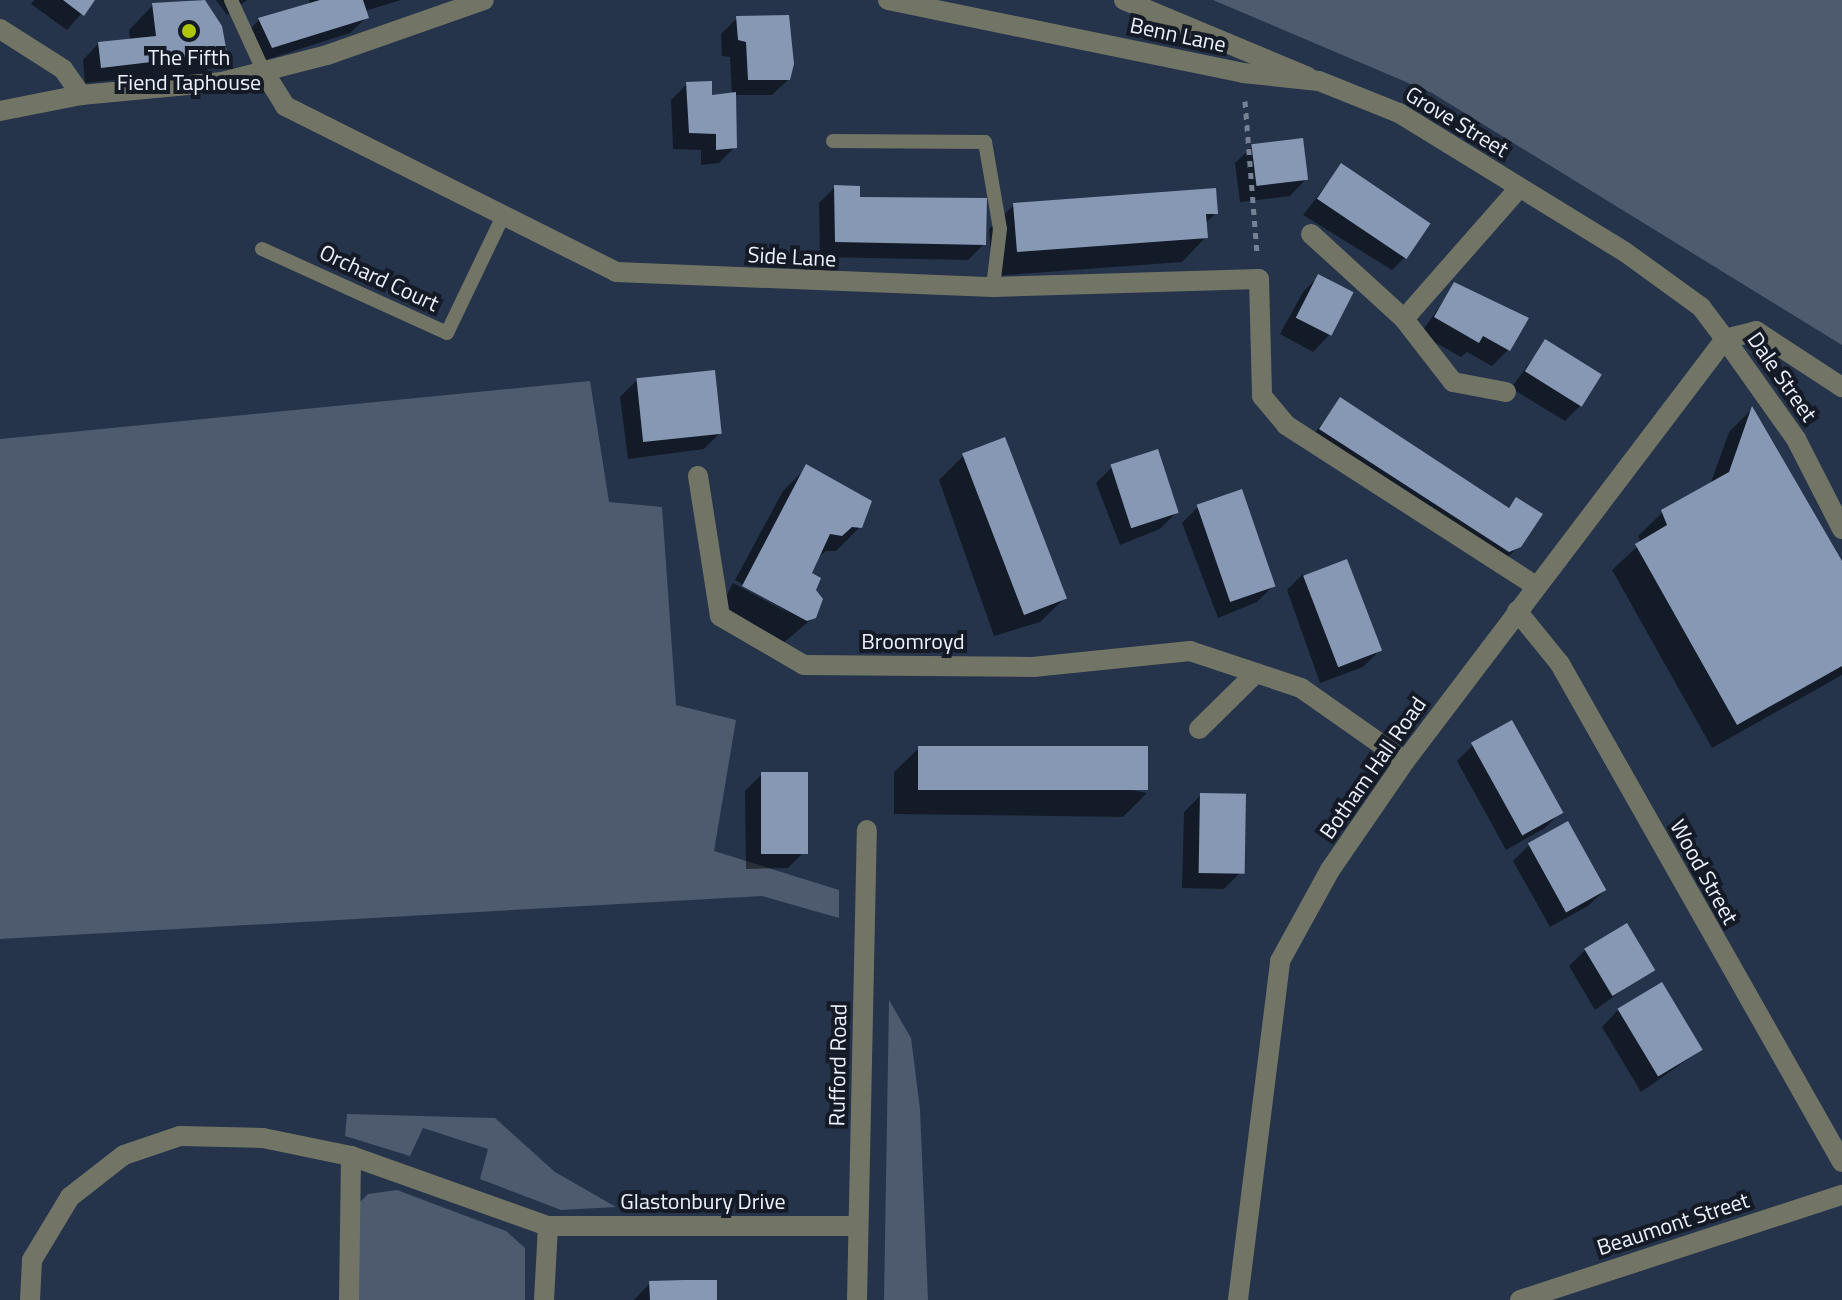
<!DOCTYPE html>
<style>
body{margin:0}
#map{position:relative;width:1842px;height:1300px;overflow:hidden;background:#25344b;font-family:"Titillium Web",sans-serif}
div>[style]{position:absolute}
.green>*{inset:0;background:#4e5a6d}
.shadow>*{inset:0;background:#0007}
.building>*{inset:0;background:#8798b4;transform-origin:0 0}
.path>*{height:5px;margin-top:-2.5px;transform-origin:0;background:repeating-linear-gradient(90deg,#768193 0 6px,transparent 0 12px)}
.service>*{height:14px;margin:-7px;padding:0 7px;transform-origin:7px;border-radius:7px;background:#727565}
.minor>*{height:20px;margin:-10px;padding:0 10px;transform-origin:10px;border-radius:10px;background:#727565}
.tertiary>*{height:20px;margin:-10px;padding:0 10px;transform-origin:10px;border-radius:10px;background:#727565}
.dots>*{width:22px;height:22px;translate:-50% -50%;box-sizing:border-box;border:4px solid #151b26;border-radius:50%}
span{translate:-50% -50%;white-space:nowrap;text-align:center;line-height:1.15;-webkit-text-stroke:8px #151b26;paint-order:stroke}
.street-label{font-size:22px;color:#edf3fc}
.poi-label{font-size:22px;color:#edf3fc}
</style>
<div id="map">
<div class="green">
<div style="clip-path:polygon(1213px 0,1842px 0,1842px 345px,1432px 93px)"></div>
<div style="clip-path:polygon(590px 381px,609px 502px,662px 507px,676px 705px,736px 720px,714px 851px,839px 890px,839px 918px,762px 896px,0 939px,0 439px)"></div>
<div style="clip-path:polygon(889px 1000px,911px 1038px,920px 1109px,928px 1300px,884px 1300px)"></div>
<div style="clip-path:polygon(347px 1114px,495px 1118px,555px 1172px,616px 1207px,561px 1210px,480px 1179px,488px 1149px,423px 1128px,410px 1156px,345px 1136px)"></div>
<div style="clip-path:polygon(397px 1190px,506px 1231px,525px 1248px,525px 1300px,359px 1300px,359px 1203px,368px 1194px)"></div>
</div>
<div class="shadow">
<div style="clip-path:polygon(34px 0,93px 0,67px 30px,31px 4px)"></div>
<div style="clip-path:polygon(202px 0,220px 27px,225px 52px,201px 76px,135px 85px,134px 78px,85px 83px,83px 60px,99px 43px,130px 40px,129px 30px,153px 5px)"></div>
<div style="clip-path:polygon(216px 0,247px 0,227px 15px)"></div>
<div style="clip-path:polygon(309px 0,401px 0,365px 11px,367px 17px,350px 33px,256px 63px,243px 36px,259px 20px,310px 5px)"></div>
<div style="clip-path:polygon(737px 18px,789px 79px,772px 95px,734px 95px,735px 147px,719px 163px,701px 165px,701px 150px,673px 149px,671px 100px,687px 84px,710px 97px,732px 95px,730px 57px,722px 56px,721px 34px)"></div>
<div style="clip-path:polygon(1252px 147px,1306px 179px,1290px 196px,1240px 202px,1235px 163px)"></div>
<div style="clip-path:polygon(1341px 166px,1408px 254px,1392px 270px,1303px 215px)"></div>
<div style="clip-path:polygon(835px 187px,858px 199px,984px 244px,968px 260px,820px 257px,819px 203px)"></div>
<div style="clip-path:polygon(1014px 205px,1216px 213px,1205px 224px,1206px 237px,1182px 262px,993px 276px,989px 229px)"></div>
<div style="clip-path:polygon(1319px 276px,1329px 335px,1313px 352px,1280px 334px,1303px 292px)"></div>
<div style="clip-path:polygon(1455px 285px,1508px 350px,1492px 366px,1467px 352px,1461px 357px,1420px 334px)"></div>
<div style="clip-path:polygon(1545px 342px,1581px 405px,1565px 421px,1511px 388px)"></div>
<div style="clip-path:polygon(637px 380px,720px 433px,704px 449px,628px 459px,620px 397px)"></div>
<div style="clip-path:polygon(1340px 400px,1507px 509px,1516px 499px,1519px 546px,1502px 563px,1305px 446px)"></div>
<div style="clip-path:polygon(1752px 409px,1842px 565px,1842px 675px,1712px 748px,1612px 570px,1641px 543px,1638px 536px,1663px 512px,1710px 485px,1729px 432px)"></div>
<div style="clip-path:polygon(963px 456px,1065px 598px,1040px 622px,994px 636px,939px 480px)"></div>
<div style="clip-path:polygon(807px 467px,860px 527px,836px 551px,826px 551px,816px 559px,809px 573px,814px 617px,782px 644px,719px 610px,733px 583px,794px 616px,735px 580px,783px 491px)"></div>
<div style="clip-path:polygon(1112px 467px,1176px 513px,1160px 529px,1120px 545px,1096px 483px)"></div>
<div style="clip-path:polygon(1198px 507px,1273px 586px,1257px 602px,1218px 618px,1182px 523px)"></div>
<div style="clip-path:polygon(1303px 574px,1379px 651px,1363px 667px,1320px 683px,1287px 590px)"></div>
<div style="clip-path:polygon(1473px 745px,1561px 812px,1545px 828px,1506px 850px,1457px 761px)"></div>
<div style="clip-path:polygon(919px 748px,1147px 793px,1123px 817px,894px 814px,894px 772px)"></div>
<div style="clip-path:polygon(762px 774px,804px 852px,788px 868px,746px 869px,745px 791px)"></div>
<div style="clip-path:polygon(1200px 796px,1240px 873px,1224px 889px,1182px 888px,1184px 812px)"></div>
<div style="clip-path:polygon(1529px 845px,1605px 890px,1588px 906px,1550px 927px,1513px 861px)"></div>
<div style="clip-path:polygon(1585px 950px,1652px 969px,1595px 1010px,1569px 966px)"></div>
<div style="clip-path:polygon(1618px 1010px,1701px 1050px,1641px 1092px,1602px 1027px)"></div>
<div style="clip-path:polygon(650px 1283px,715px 1300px,634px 1300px)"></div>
</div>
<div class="building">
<div style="clip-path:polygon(63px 0,95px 0,84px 16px)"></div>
<div style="clip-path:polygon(205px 0,222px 26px,227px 53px,101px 68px,98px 42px,156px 36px,152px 3px)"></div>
<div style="clip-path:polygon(320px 0,363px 0,369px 18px,272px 48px,258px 18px)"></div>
<div style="clip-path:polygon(789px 15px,794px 64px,790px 80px,748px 80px,746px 42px,738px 40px,736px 16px)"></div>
<div style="clip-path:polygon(712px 81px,712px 95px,736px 92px,737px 148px,716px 150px,716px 134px,689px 133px,686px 82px)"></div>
<div style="left:1303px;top:138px;width:42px;height:52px;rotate:83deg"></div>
<div style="left:1341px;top:163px;width:108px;height:43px;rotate:34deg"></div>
<div style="clip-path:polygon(834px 185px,860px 186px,860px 197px,987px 198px,986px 245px,835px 242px)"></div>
<div style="clip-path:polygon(1216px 188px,1218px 214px,1206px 214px,1208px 238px,1017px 252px,1013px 203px)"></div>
<div style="left:1318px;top:274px;width:40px;height:49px;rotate:27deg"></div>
<div style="clip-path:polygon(1454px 282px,1529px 318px,1510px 351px,1483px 336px,1479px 343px,1434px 317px)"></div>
<div style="left:1545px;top:339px;width:67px;height:38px;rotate:32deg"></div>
<div style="left:715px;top:370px;width:64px;height:79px;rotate:84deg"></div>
<div style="clip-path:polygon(1340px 397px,1509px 508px,1516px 497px,1543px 514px,1521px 547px,1509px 552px,1319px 429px)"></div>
<div style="clip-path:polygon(1752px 406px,1842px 561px,1842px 666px,1737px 725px,1635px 544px,1667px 525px,1661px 510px,1729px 472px)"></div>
<div style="left:1005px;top:437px;width:173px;height:46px;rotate:69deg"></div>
<div style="left:1158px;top:449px;width:67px;height:50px;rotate:72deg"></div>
<div style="clip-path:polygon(806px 464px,872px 501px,862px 528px,852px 527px,842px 536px,830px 534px,812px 573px,821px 578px,816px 590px,823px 599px,816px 618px,807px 621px,742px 586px)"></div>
<div style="left:1242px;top:489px;width:103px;height:48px;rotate:71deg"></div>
<div style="left:1347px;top:559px;width:98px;height:47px;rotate:69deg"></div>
<div style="left:1512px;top:720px;width:106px;height:47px;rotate:61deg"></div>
<div style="left:918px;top:746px;width:230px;height:44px"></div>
<div style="left:761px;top:772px;width:47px;height:82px"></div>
<div style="left:1200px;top:793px;width:46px;height:80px;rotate:1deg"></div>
<div style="left:1568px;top:821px;width:79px;height:46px;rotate:61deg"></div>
<div style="left:1627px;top:923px;width:55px;height:50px;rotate:59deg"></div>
<div style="left:1662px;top:982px;width:79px;height:52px;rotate:59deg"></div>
<div style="clip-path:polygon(684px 1280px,717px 1280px,717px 1300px,650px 1300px,649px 1281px)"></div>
</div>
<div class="path">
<div style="left:1245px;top:101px;width:153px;rotate:85.5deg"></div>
</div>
<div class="service">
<div style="left:231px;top:0;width:79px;rotate:65.4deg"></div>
<div style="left:833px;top:141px;width:152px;rotate:0.4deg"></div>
<div style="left:985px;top:142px;width:88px;rotate:80.2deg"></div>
<div style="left:1000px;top:229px;width:58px;rotate:96.9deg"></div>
<div style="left:262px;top:249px;width:203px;rotate:24.4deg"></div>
<div style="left:447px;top:333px;width:130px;rotate:-64.4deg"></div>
</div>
<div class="minor">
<div style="left:1124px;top:0;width:199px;rotate:22.7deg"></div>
<div style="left:0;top:29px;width:75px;rotate:32.4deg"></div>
<div style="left:63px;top:69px;width:32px;rotate:55deg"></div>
<div style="left:264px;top:72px;width:40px;rotate:58deg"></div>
<div style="left:285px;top:106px;width:370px;rotate:26.6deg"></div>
<div style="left:616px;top:272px;width:377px;rotate:2.3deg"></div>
<div style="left:993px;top:287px;width:266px;rotate:-1.7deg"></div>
<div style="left:1259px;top:279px;width:117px;rotate:88.5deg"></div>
<div style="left:1262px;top:396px;width:38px;rotate:50deg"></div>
<div style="left:1286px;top:425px;width:297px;rotate:32.8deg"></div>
<div style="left:1311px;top:234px;width:126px;rotate:42.4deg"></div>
<div style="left:1506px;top:392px;width:54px;rotate:-169.3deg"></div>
<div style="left:1453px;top:382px;width:80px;rotate:-127.9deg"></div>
<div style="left:1404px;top:319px;width:174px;rotate:-48.7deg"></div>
<div style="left:698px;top:476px;width:142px;rotate:81.1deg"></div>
<div style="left:720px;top:616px;width:97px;rotate:30.3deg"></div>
<div style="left:804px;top:665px;width:229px;rotate:0.5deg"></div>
<div style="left:1033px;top:667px;width:158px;rotate:-5.8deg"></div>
<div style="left:1190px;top:651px;width:117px;rotate:18.4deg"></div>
<div style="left:1301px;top:688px;width:127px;rotate:35.1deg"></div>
<div style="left:1517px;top:611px;width:68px;rotate:50.9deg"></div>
<div style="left:1560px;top:664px;width:572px;rotate:60.48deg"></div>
<div style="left:1199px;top:729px;width:80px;rotate:-44.5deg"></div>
<div style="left:30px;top:1300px;width:40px;rotate:-87.1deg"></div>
<div style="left:32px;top:1260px;width:74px;rotate:-58.9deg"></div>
<div style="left:70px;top:1197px;width:68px;rotate:-37.9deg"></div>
<div style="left:124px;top:1155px;width:59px;rotate:-18.7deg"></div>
<div style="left:180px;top:1136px;width:83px;rotate:1.4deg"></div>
<div style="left:263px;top:1138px;width:90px;rotate:11.6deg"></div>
<div style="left:351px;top:1156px;width:209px;rotate:19.6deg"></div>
<div style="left:548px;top:1226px;width:310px"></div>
<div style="left:349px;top:1300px;width:144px;rotate:-89.2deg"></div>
<div style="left:544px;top:1300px;width:74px;rotate:-86.9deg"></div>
<div style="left:857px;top:1300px;width:470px;rotate:-88.8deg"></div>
<div style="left:1238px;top:1300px;width:342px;rotate:-82.9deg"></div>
<div style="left:1280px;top:961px;width:104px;rotate:-61.2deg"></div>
<div style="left:1330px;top:870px;width:132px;rotate:-55.5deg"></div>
<div style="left:1405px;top:761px;width:530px;rotate:-52.83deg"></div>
<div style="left:1520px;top:1300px;width:339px;rotate:-18.1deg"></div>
</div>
<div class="tertiary">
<div style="left:888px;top:0;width:362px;rotate:11.6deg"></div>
<div style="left:1243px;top:73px;width:76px;rotate:6deg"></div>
<div style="left:1319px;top:81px;width:86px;rotate:21.8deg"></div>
<div style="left:1399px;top:113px;width:265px;rotate:31.6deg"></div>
<div style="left:1625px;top:252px;width:94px;rotate:35.9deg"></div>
<div style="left:1701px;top:307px;width:40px;rotate:53deg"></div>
<div style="left:1725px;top:339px;width:32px;rotate:-14deg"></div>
<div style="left:1756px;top:331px;width:103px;rotate:33.1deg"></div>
<div style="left:0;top:111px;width:83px;rotate:-11.2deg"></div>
<div style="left:81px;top:95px;width:142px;rotate:-5.3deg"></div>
<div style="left:222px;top:82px;width:108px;rotate:-14.4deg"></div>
<div style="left:327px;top:55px;width:166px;rotate:-19.3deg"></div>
<div style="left:1725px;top:339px;width:123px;rotate:54.6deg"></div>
<div style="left:1796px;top:439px;width:101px;rotate:62.9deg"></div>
</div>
<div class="dots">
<div style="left:189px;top:31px;background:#aec509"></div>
</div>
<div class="street-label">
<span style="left:1178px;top:35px;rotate:12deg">Benn Lane</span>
<span style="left:1457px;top:122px;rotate:31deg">Grove Street</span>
<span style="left:792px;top:257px;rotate:3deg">Side Lane</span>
<span style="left:379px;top:278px;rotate:25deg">Orchard Court</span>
<span style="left:1782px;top:377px;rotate:55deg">Dale Street</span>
<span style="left:913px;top:642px">Broomroyd</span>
<span style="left:1373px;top:768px;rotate:-55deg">Botham Hall Road</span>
<span style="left:1704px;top:872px;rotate:61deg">Wood Street</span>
<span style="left:838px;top:1065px;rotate:-89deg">Rufford Road</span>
<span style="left:703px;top:1202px">Glastonbury Drive</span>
<span style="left:1673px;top:1224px;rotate:-18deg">Beaumont Street</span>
</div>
<div class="poi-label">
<span style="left:189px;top:70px">The Fifth<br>Fiend Taphouse</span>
</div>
</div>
